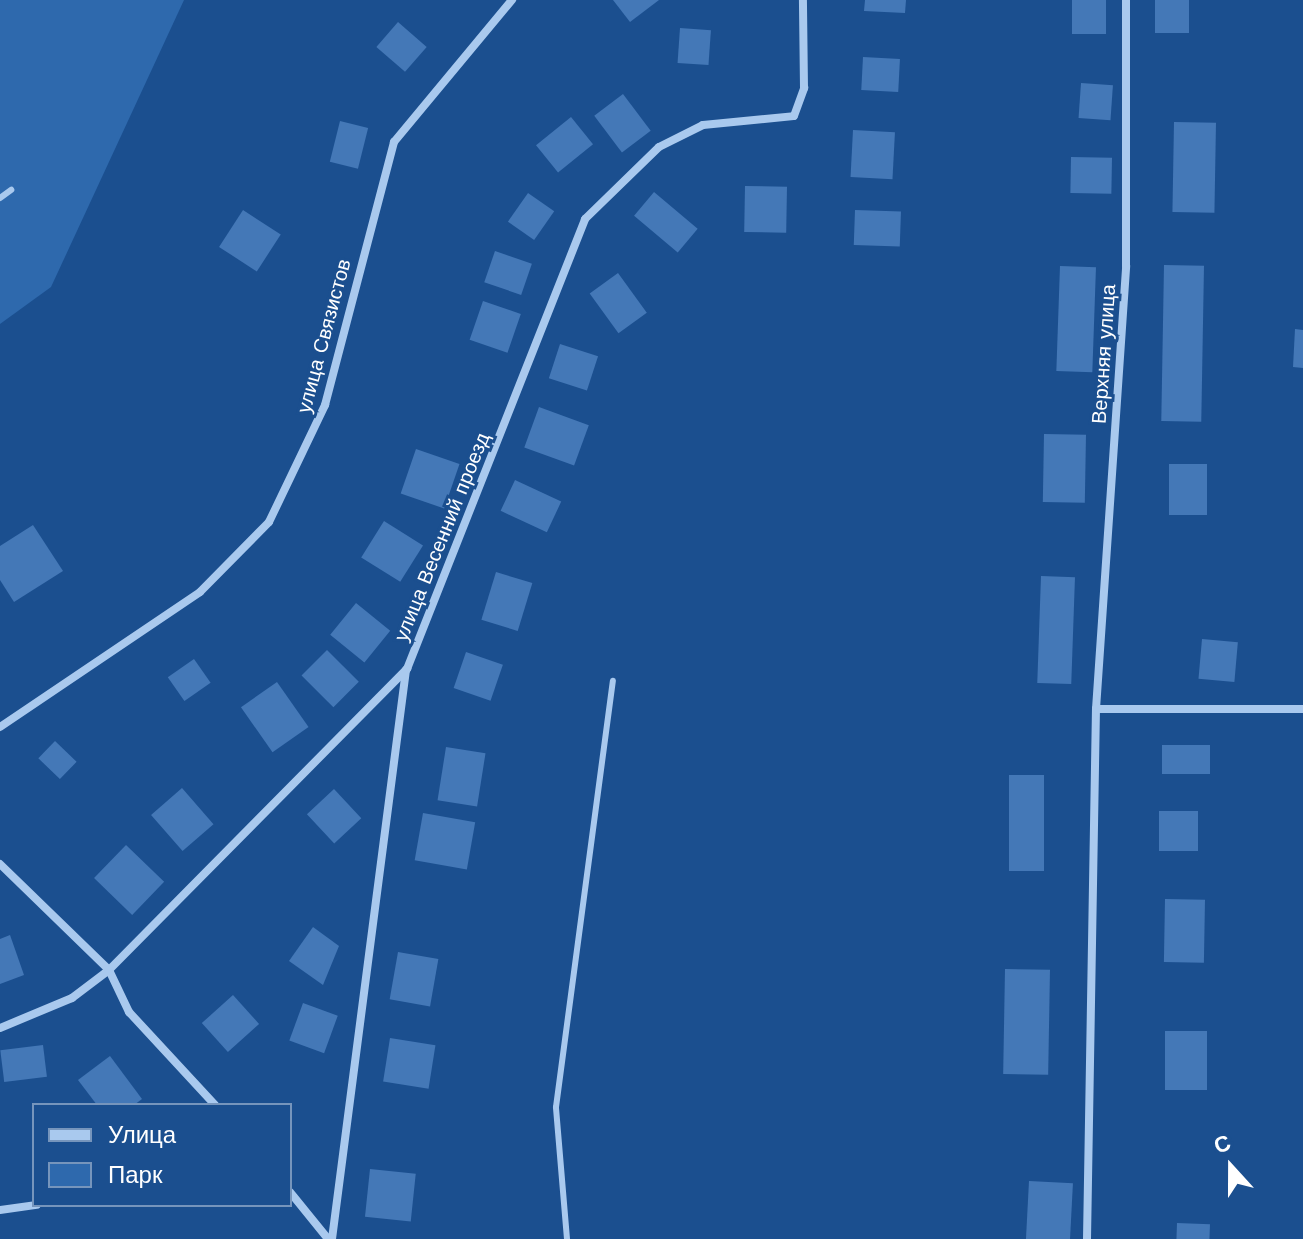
<!DOCTYPE html>
<meta charset="utf-8">
<style>
body{margin:0}
#map{position:relative;width:1303px;height:1239px;overflow:hidden;background:#1b4f8f;font-family:"Work Sans",sans-serif}
div>[style]{position:absolute}
.green>*{inset:0;background:#2e69ad}
.building>*{inset:0;background:#4478b7;transform-origin:0 0}
.service>*{height:6px;margin:-3px;padding:0 3px;transform-origin:3px;border-radius:3px;background:#a9c9ee}
.minor>*{height:8px;margin:-4px;padding:0 4px;transform-origin:4px;border-radius:4px;background:#a9c9ee}
span{translate:-50% -50%;white-space:nowrap;text-align:center;line-height:1.15;-webkit-text-stroke:6px #1b4f8f;paint-order:stroke}
.street-label{font-size:20px;color:#fff}
.legend{position:absolute;left:32px;top:1103px;width:260px;height:104px;box-sizing:border-box;background:#1b4f8f;border:2px solid #7695bc;margin:0;padding:10px 14px;list-style:none;font-size:24px;color:#fff}
.legend li{display:flex;align-items:center;gap:16px;height:40px}
.legend b{width:40px;border:2px solid #7695bc}
.north{position:absolute;left:1191px;top:1127px;width:80px;height:80px;-webkit-text-stroke:6px #1b4f8f;paint-order:stroke;rotate:339deg;font-size:22px;font-weight:700;line-height:32px;text-align:center;color:#fff}
.north::after{content:'';display:block;margin:auto;width:28px;height:36px;background:#fff;clip-path:polygon(50% 0,100% 100%,50% 72%,0 100%)}
</style>
<div id="map">
<div class="green">
<div style="clip-path:polygon(0 0,184px 0,51px 287px,0 324px)"></div>
</div>
<div class="building">
<div style="clip-path:polygon(613px 0,659px 0,630px 22px)"></div>
<div style="clip-path:polygon(865px 0,906px 0,905px 13px,864px 11px)"></div>
<div style="left:1072px;top:0;width:34px;height:34px"></div>
<div style="left:1155px;top:0;width:34px;height:33px"></div>
<div style="left:398px;top:22px;width:38px;height:33px;rotate:41deg"></div>
<div style="left:680px;top:28px;width:31px;height:35px;rotate:4deg"></div>
<div style="left:863px;top:57px;width:37px;height:33px;rotate:3deg"></div>
<div style="left:1081px;top:83px;width:32px;height:35px;rotate:4deg"></div>
<div style="left:623px;top:94px;width:46px;height:36px;rotate:53deg"></div>
<div style="left:571px;top:117px;width:35px;height:45px;rotate:51deg"></div>
<div style="left:340px;top:121px;width:29px;height:42px;rotate:14deg"></div>
<div style="left:1174px;top:122px;width:42px;height:90px;rotate:1deg"></div>
<div style="left:853px;top:130px;width:42px;height:47px;rotate:3deg"></div>
<div style="left:1071px;top:157px;width:41px;height:36px;rotate:1deg"></div>
<div style="left:745px;top:186px;width:42px;height:46px;rotate:1deg"></div>
<div style="left:654px;top:192px;width:57px;height:31px;rotate:40deg"></div>
<div style="left:528px;top:193px;width:32px;height:35px;rotate:35deg"></div>
<div style="left:243px;top:210px;width:45px;height:44px;rotate:33deg"></div>
<div style="left:855px;top:210px;width:46px;height:35px;rotate:2deg"></div>
<div style="left:495px;top:251px;width:39px;height:33px;rotate:19deg"></div>
<div style="left:1164px;top:265px;width:40px;height:156px;rotate:1deg"></div>
<div style="left:1060px;top:266px;width:36px;height:105px;rotate:2deg"></div>
<div style="left:618px;top:273px;width:49px;height:35px;rotate:54deg"></div>
<div style="left:483px;top:301px;width:40px;height:41px;rotate:19deg"></div>
<div style="clip-path:polygon(1295px 329px,1303px 330px,1303px 368px,1293px 367px)"></div>
<div style="left:560px;top:344px;width:40px;height:36px;rotate:18deg"></div>
<div style="left:539px;top:407px;width:53px;height:43px;rotate:20deg"></div>
<div style="left:1044px;top:434px;width:42px;height:68px;rotate:1deg"></div>
<div style="left:416px;top:449px;width:46px;height:47px;rotate:19deg"></div>
<div style="left:1169px;top:464px;width:38px;height:51px"></div>
<div style="left:515px;top:480px;width:51px;height:34px;rotate:25deg"></div>
<div style="left:384px;top:521px;width:46px;height:43px;rotate:32deg"></div>
<div style="clip-path:polygon(33px 525px,63px 571px,14px 602px,0 580px,0 546px)"></div>
<div style="left:496px;top:572px;width:38px;height:50px;rotate:17deg"></div>
<div style="left:1041px;top:576px;width:34px;height:107px;rotate:2deg"></div>
<div style="left:356px;top:603px;width:44px;height:41px;rotate:39deg"></div>
<div style="left:1202px;top:639px;width:36px;height:40px;rotate:5deg"></div>
<div style="left:327px;top:650px;width:45px;height:36px;rotate:45deg"></div>
<div style="left:466px;top:652px;width:39px;height:38px;rotate:19deg"></div>
<div style="left:194px;top:659px;width:29px;height:32px;rotate:55deg"></div>
<div style="left:277px;top:682px;width:55px;height:44px;rotate:55deg"></div>
<div style="left:55px;top:741px;width:30px;height:24px;rotate:44deg"></div>
<div style="left:1210px;top:745px;width:29px;height:48px;rotate:90deg"></div>
<div style="left:446px;top:747px;width:40px;height:54px;rotate:9deg"></div>
<div style="left:1009px;top:775px;width:35px;height:96px"></div>
<div style="left:182px;top:788px;width:48px;height:41px;rotate:49deg"></div>
<div style="left:334px;top:789px;width:40px;height:37px;rotate:47deg"></div>
<div style="left:1159px;top:811px;width:39px;height:40px"></div>
<div style="left:423px;top:813px;width:53px;height:48px;rotate:10deg"></div>
<div style="left:126px;top:845px;width:53px;height:46px;rotate:44deg"></div>
<div style="left:1165px;top:899px;width:40px;height:63px;rotate:1deg"></div>
<div style="clip-path:polygon(313px 927px,339px 946px,323px 985px,289px 961px)"></div>
<div style="clip-path:polygon(10px 935px,24px 975px,0 984px,0 939px)"></div>
<div style="left:398px;top:952px;width:41px;height:48px;rotate:10deg"></div>
<div style="left:1005px;top:969px;width:45px;height:105px;rotate:1deg"></div>
<div style="left:233px;top:995px;width:39px;height:42px;rotate:48deg"></div>
<div style="left:303px;top:1003px;width:37px;height:40px;rotate:20deg"></div>
<div style="left:1165px;top:1031px;width:42px;height:59px"></div>
<div style="left:390px;top:1038px;width:46px;height:44px;rotate:9deg"></div>
<div style="left:43px;top:1045px;width:32px;height:43px;rotate:83deg"></div>
<div style="clip-path:polygon(110px 1056px,142px 1099px,134px 1105px,97px 1105px,78px 1080px)"></div>
<div style="left:370px;top:1169px;width:46px;height:48px;rotate:6deg"></div>
<div style="left:1029px;top:1181px;width:44px;height:58px;rotate:3deg"></div>
<div style="left:1177px;top:1223px;width:33px;height:16px;rotate:2deg"></div>
</div>
<div class="service">
<div style="left:0;top:198px;width:14px;rotate:-36deg"></div>
<div style="left:567px;top:1239px;width:132px;rotate:-94.8deg"></div>
<div style="left:556px;top:1107px;width:430px;rotate:-82.4deg"></div>
</div>
<div class="minor">
<div style="left:1096px;top:709px;width:444px;rotate:-86.1deg"></div>
<div style="left:1126px;top:266px;width:266px;rotate:-90deg"></div>
<div style="left:0;top:727px;width:241px;rotate:-34deg"></div>
<div style="left:200px;top:592px;width:98px;rotate:-45.4deg"></div>
<div style="left:269px;top:522px;width:130px;rotate:-64.4deg"></div>
<div style="left:325px;top:405px;width:272px;rotate:-75.3deg"></div>
<div style="left:394px;top:142px;width:185px;rotate:-50.3deg"></div>
<div style="left:0;top:864px;width:152px;rotate:44.2deg"></div>
<div style="left:109px;top:970px;width:424px;rotate:-45.3deg"></div>
<div style="left:407px;top:669px;width:484px;rotate:-68.4deg"></div>
<div style="left:585px;top:219px;width:103px;rotate:-44.2deg"></div>
<div style="left:659px;top:147px;width:49px;rotate:-26.6deg"></div>
<div style="left:703px;top:125px;width:91px;rotate:-5.6deg"></div>
<div style="left:794px;top:116px;width:30px;rotate:-70deg"></div>
<div style="left:804px;top:88px;width:88px;rotate:-90.7deg"></div>
<div style="left:0;top:1028px;width:78px;rotate:-22.6deg"></div>
<div style="left:72px;top:998px;width:46px;rotate:-37.1deg"></div>
<div style="left:109px;top:970px;width:47px;rotate:64.5deg"></div>
<div style="left:129px;top:1012px;width:127px;rotate:47.2deg"></div>
<div style="left:290px;top:1192px;width:60px;rotate:51deg"></div>
<div style="left:0;top:1210px;width:37px;rotate:-8deg"></div>
<div style="left:332px;top:1239px;width:574px;rotate:-82.59deg"></div>
<div style="left:1087px;top:1239px;width:530px;rotate:-89.03deg"></div>
<div style="left:1096px;top:709px;width:207px"></div>
</div>
<div class="street-label">
<span style="left:324px;top:336px;rotate:-75deg">улица Связистов</span>
<span style="left:1104px;top:354px;rotate:-86deg">Верхняя улица</span>
<span style="left:442px;top:537px;rotate:-68deg">улица Весенний проезд</span>
</div>
<ul class="legend">
<li><b style="height:10px;background:#a9c9ee"></b>Улица</li>
<li><b style="height:22px;background:#2e69ad"></b>Парк</li>
</ul>
<div class="north">С</div>
</div>
